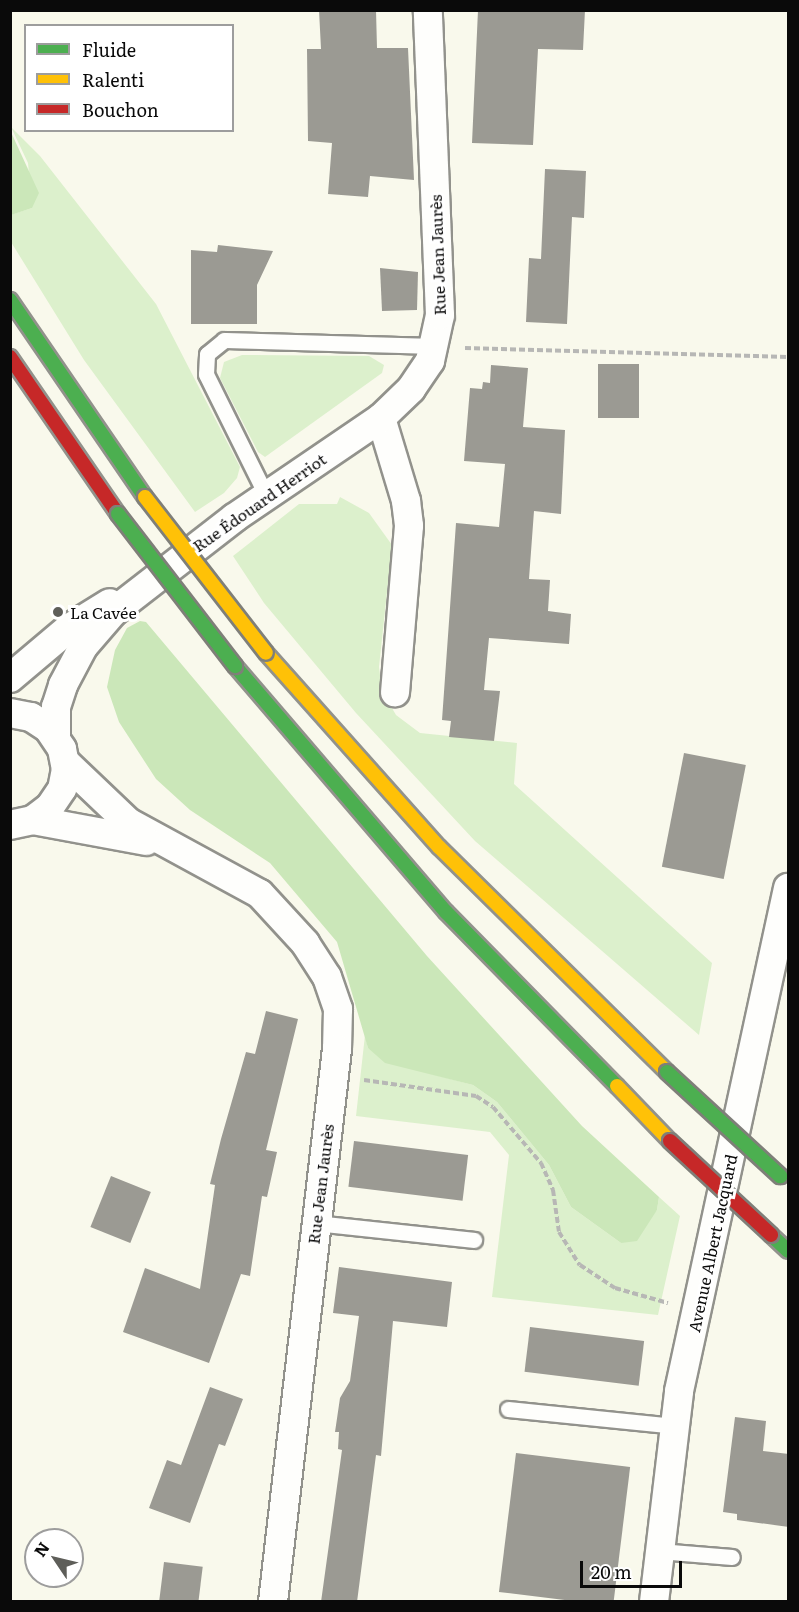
<!DOCTYPE html>
<meta charset="utf-8">
<style>
body{margin:0}
#map{position:relative;width:799px;height:1612px;overflow:hidden;background:#f9f9ec;font-family:Literata,serif}
div>[style]{position:absolute}
.green>*{inset:0;background:#dcf0cc}
.forest>*{inset:0;background:#cbe7b9}
.building>*{inset:0;background:#9b9a93;transform-origin:0 0}
.path>*{height:4px;margin-top:-2px;transform-origin:0;background:repeating-linear-gradient(90deg,#b7b7b5 0 6px,transparent 0 9px)}
.roads{filter:drop-shadow(2px 0 #92928c) drop-shadow(-2px 0 #92928c) drop-shadow(0 2px #92928c) drop-shadow(0 -2px #92928c)}
.lane>*{height:15px;margin:-7.5px;padding:0 7.5px;transform-origin:7.5px;border-radius:7.5px;background:#fefefc}
.street>*{height:28px;margin:-14px;padding:0 14px;transform-origin:14px;border-radius:14px;background:#fefefc}
.fast>*{height:14px;margin:-7px;padding:0 7px;transform-origin:7px;border-radius:7px;background:#4caf50}
.slow>*{height:14px;margin:-7px;padding:0 7px;transform-origin:7px;border-radius:7px;background:#ffc107}
.jam>*{height:14px;margin:-7px;padding:0 7px;transform-origin:7px;border-radius:7px;background:#c62828}
.bridges{filter:drop-shadow(2px 0 #7f7f79) drop-shadow(-2px 0 #7f7f79) drop-shadow(0 2px #7f7f79) drop-shadow(0 -2px #7f7f79)}
.fast-bridge>*{height:14px;margin:-7px;padding:0 7px;transform-origin:7px;border-radius:7px;background:#4caf50}
.slow-bridge>*{height:14px;margin:-7px;padding:0 7px;transform-origin:7px;border-radius:7px;background:#ffc107}
.jam-bridge>*{height:14px;margin:-7px;padding:0 7px;transform-origin:7px;border-radius:7px;background:#c62828}
.dots>*{width:16px;height:16px;translate:-50% -50%;box-sizing:border-box;border:3px solid #fff;border-radius:50%}
span{translate:-50% -50%;white-space:nowrap;text-align:center;line-height:1.15;-webkit-text-stroke:6px #fff;paint-order:stroke}
.street-label{font-size:16px;color:#0a0a0a}
.poi-label{font-size:16px;color:#0a0a0a}
.left{translate:0 -50%;text-align:left}
.frame{position:absolute;inset:0;border:12px solid #0a0a0a;pointer-events:none}
.legend{position:absolute;left:24px;top:24px;width:210px;height:108px;box-sizing:border-box;background:#fff;border:2px solid #9d9d9d;margin:0;padding:8px 10px;list-style:none;font-size:18px;color:#0a0a0a}
.legend li{display:flex;align-items:center;gap:12px;height:30px}
.legend b{width:30px;border:2px solid #9d9d9d}
.north{position:absolute;left:24px;top:1528px;width:60px;height:60px;box-sizing:border-box;background:#fff;border:2px solid #9d9d9d;border-radius:50%;rotate:305deg;font-size:16px;font-weight:700;line-height:24px;text-align:center;color:#0a0a0a}
.north::after{content:'';display:block;margin:auto;width:21px;height:27px;background:#5e5e59;clip-path:polygon(50% 0,100% 100%,50% 72%,0 100%)}
.scale{position:absolute;left:580px;top:1561px;width:102px;height:27px;box-sizing:border-box;border:3px solid #0a0a0a;border-top:0;padding-left:8px;font-size:18px;line-height:21px;white-space:nowrap;color:#0a0a0a;-webkit-text-stroke:4px #fff;paint-order:stroke}
</style>
<div id="map">
<div class="green">
<div style="clip-path:polygon(11px 127px,40px 156px,156px 304px,240px 467px,237px 478px,224px 493px,195px 512px,84px 360px,11px 242px,10px 215px,32px 208px,28px 163px)"></div>
<div style="clip-path:polygon(242px 355px,369px 356px,384px 365px,382px 373px,265px 457px,258px 452px,220px 378px,224px 362px)"></div>
<div style="clip-path:polygon(340px 497px,369px 513px,392px 545px,379px 667px,382px 691px,396px 715px,420px 733px,517px 743px,514px 784px,712px 963px,699px 1035px,475px 841px,356px 713px,264px 603px,233px 556px,299px 504px,337px 504px)"></div>
<div style="clip-path:polygon(365px 1035px,368px 1048px,413px 1069px,473px 1085px,497px 1102px,549px 1165px,571px 1207px,621px 1243px,657px 1210px,659px 1197px,680px 1216px,658px 1315px,492px 1297px,509px 1155px,490px 1132px,356px 1116px)"></div>
</div>
<div class="forest">
<div style="clip-path:polygon(10px 130px,39px 193px,32px 208px,11px 215px)"></div>
<div style="clip-path:polygon(140px 621px,146px 622px,427px 956px,582px 1126px,659px 1197px,657px 1210px,637px 1241px,621px 1243px,571px 1207px,549px 1165px,497px 1102px,473px 1085px,385px 1063px,368px 1048px,337px 942px,270px 863px,190px 810px,156px 779px,119px 722px,107px 687px,115px 650px,127px 628px)"></div>
</div>
<div class="building">
<div style="clip-path:polygon(319px 10px,376px 10px,377px 48px,408px 48px,414px 180px,370px 176px,368px 197px,328px 194px,332px 143px,308px 141px,307px 49px,321px 49px)"></div>
<div style="clip-path:polygon(478px 10px,585px 10px,583px 50px,538px 49px,533px 145px,472px 143px)"></div>
<div style="clip-path:polygon(545px 169px,586px 171px,584px 218px,572px 217px,567px 324px,526px 322px,529px 258px,541px 259px)"></div>
<div style="clip-path:polygon(218px 245px,273px 251px,257px 285px,257px 324px,191px 324px,191px 250px,217px 252px)"></div>
<div style="clip-path:polygon(380px 268px,418px 272px,417px 310px,382px 311px)"></div>
<div style="left:598px;top:364px;width:41px;height:54px"></div>
<div style="clip-path:polygon(491px 365px,528px 368px,523px 427px,565px 430px,561px 514px,534px 511px,529px 579px,550px 580px,548px 611px,571px 614px,569px 644px,489px 638px,484px 690px,500px 691px,494px 741px,449px 737px,451px 721px,442px 720px,456px 523px,499px 527px,505px 464px,464px 461px,470px 388px,482px 389px,483px 382px,490px 383px)"></div>
<div style="left:684px;top:753px;width:63px;height:116px;rotate:11deg"></div>
<div style="clip-path:polygon(266px 1011px,298px 1019px,266px 1150px,277px 1152px,267px 1197px,262px 1196px,250px 1276px,241px 1274px,209px 1363px,123px 1332px,145px 1268px,200px 1289px,215px 1185px,210px 1184px,221px 1139px,246px 1052px,255px 1054px)"></div>
<div style="left:354px;top:1141px;width:115px;height:46px;rotate:7deg"></div>
<div style="left:111px;top:1176px;width:43px;height:55px;rotate:22deg"></div>
<div style="clip-path:polygon(339px 1267px,452px 1282px,447px 1327px,393px 1321px,381px 1456px,376px 1455px,357px 1602px,321px 1602px,342px 1450px,338px 1449px,339px 1432px,335px 1432px,340px 1398px,350px 1381px,359px 1316px,333px 1313px)"></div>
<div style="left:530px;top:1327px;width:115px;height:45px;rotate:7deg"></div>
<div style="clip-path:polygon(210px 1387px,243px 1399px,225px 1446px,219px 1444px,190px 1523px,149px 1508px,167px 1460px,181px 1465px)"></div>
<div style="clip-path:polygon(735px 1417px,766px 1421px,763px 1451px,789px 1454px,789px 1527px,737px 1520px,737px 1514px,723px 1512px)"></div>
<div style="left:516px;top:1453px;width:115px;height:140px;rotate:7deg"></div>
<div style="left:164px;top:1562px;width:39px;height:40px;rotate:7deg"></div>
</div>
<div class="path">
<div style="left:465px;top:348px;width:323px;rotate:1.6deg"></div>
<div style="left:364px;top:1080px;width:113px;rotate:8.1deg"></div>
<div style="left:476px;top:1096px;width:20px;rotate:33deg"></div>
<div style="left:493px;top:1107px;width:74px;rotate:49.4deg"></div>
<div style="left:541px;top:1163px;width:30px;rotate:66deg"></div>
<div style="left:553px;top:1190px;width:42px;rotate:81.9deg"></div>
<div style="left:559px;top:1232px;width:39px;rotate:58deg"></div>
<div style="left:580px;top:1265px;width:42px;rotate:33.3deg"></div>
<div style="left:615px;top:1288px;width:55px;rotate:15.8deg"></div>
</div>
<div class="roads">
<div class="lane">
<div style="left:266px;top:495px;width:135px;rotate:-116.4deg"></div>
<div style="left:206px;top:374px;width:20px;rotate:-87deg"></div>
<div style="left:207px;top:354px;width:22px;rotate:-39deg"></div>
<div style="left:224px;top:340px;width:212px;rotate:1.6deg"></div>
<div style="left:316px;top:1223px;width:159px;rotate:6.1deg"></div>
<div style="left:508px;top:1409px;width:167px;rotate:5.8deg"></div>
<div style="left:659px;top:1551px;width:73px;rotate:4.7deg"></div>
</div>
<div class="street">
<div style="left:381px;top:418px;width:87px;rotate:73.2deg"></div>
<div style="left:406px;top:501px;width:25px;rotate:83deg"></div>
<div style="left:409px;top:526px;width:167px;rotate:94.8deg"></div>
<div style="left:10px;top:678px;width:76px;rotate:-40.2deg"></div>
<div style="left:68px;top:629px;width:49px;rotate:-31.8deg"></div>
<div style="left:10px;top:713px;width:21px;rotate:11deg"></div>
<div style="left:31px;top:717px;width:20px;rotate:33deg"></div>
<div style="left:48px;top:728px;width:25px;rotate:56deg"></div>
<div style="left:62px;top:749px;width:20px;rotate:79deg"></div>
<div style="left:66px;top:769px;width:20px;rotate:101deg"></div>
<div style="left:62px;top:789px;width:22px;rotate:124deg"></div>
<div style="left:50px;top:807px;width:21px;rotate:143deg"></div>
<div style="left:33px;top:820px;width:24px;rotate:168deg"></div>
<div style="left:56px;top:738px;width:31px;rotate:-90deg"></div>
<div style="left:56px;top:707px;width:23px;rotate:-72deg"></div>
<div style="left:63px;top:685px;width:43px;rotate:-62.2deg"></div>
<div style="left:83px;top:647px;width:46px;rotate:-49.4deg"></div>
<div style="left:113px;top:612px;width:153px;rotate:-37.8deg"></div>
<div style="left:234px;top:518px;width:178px;rotate:-34.2deg"></div>
<div style="left:381px;top:418px;width:42px;rotate:-44deg"></div>
<div style="left:411px;top:389px;width:34px;rotate:-56deg"></div>
<div style="left:430px;top:361px;width:47px;rotate:-77.7deg"></div>
<div style="left:440px;top:315px;width:305px;rotate:-92.3deg"></div>
<div style="left:65px;top:762px;width:87px;rotate:43.6deg"></div>
<div style="left:128px;top:822px;width:150px;rotate:28.6deg"></div>
<div style="left:260px;top:894px;width:67px;rotate:47.4deg"></div>
<div style="left:305px;top:943px;width:40px;rotate:57.1deg"></div>
<div style="left:327px;top:977px;width:34px;rotate:71deg"></div>
<div style="left:338px;top:1009px;width:40px;rotate:91.4deg"></div>
<div style="left:337px;top:1049px;width:557px;rotate:96.6deg"></div>
<div style="left:33px;top:820px;width:115px;rotate:10.5deg"></div>
<div style="left:654px;top:1602px;width:212px;rotate:-83.2deg"></div>
<div style="left:679px;top:1391px;width:515px;rotate:-77.77deg"></div>
</div>
<div class="fast">
<div style="left:10px;top:300px;width:239px;rotate:55.6deg"></div>
<div style="left:235px;top:666px;width:324px;rotate:49.4deg"></div>
<div style="left:446px;top:912px;width:244px;rotate:45.5deg"></div>
<div style="left:771px;top:1235px;width:23px;rotate:43deg"></div>
</div>
<div class="slow">
<div style="left:266px;top:653px;width:260px;rotate:48.3deg"></div>
<div style="left:439px;top:847px;width:320px;rotate:44.6deg"></div>
<div style="left:617px;top:1086px;width:76px;rotate:46.1deg"></div>
</div>
<div class="jam">
<div style="left:10px;top:357px;width:191px;rotate:55.5deg"></div>
</div>
</div>
<div class="bridges">
<div class="fast-bridge">
<div style="left:118px;top:514px;width:192px;rotate:52.4deg"></div>
<div style="left:667px;top:1072px;width:154px;rotate:42.6deg"></div>
</div>
<div class="slow-bridge">
<div style="left:145px;top:497px;width:197px;rotate:52.2deg"></div>
</div>
<div class="jam-bridge">
<div style="left:670px;top:1141px;width:138px;rotate:42.9deg"></div>
</div>
</div>
<div class="dots">
<div style="left:58px;top:612px;background:#5e5e59"></div>
</div>
<div class="street-label">
<span style="left:437px;top:255px;rotate:-92deg">Rue Jean Jaurès</span>
<span style="left:259px;top:502px;rotate:-35deg">Rue Édouard Herriot</span>
<span style="left:320px;top:1184px;rotate:-83deg">Rue Jean Jaurès</span>
<span style="left:712px;top:1243px;rotate:-78deg">Avenue Albert Jacquard</span>
</div>
<div class="poi-label">
<span class="left" style="left:70px;top:612px">La Cavée</span>
</div>
<div class="frame"></div>
<ul class="legend">
<li><b style="height:8px;background:#4caf50"></b>Fluide</li>
<li><b style="height:8px;background:#ffc107"></b>Ralenti</li>
<li><b style="height:8px;background:#c62828"></b>Bouchon</li>
</ul>
<div class="north">N</div>
<div class="scale">20 m</div>
</div>
